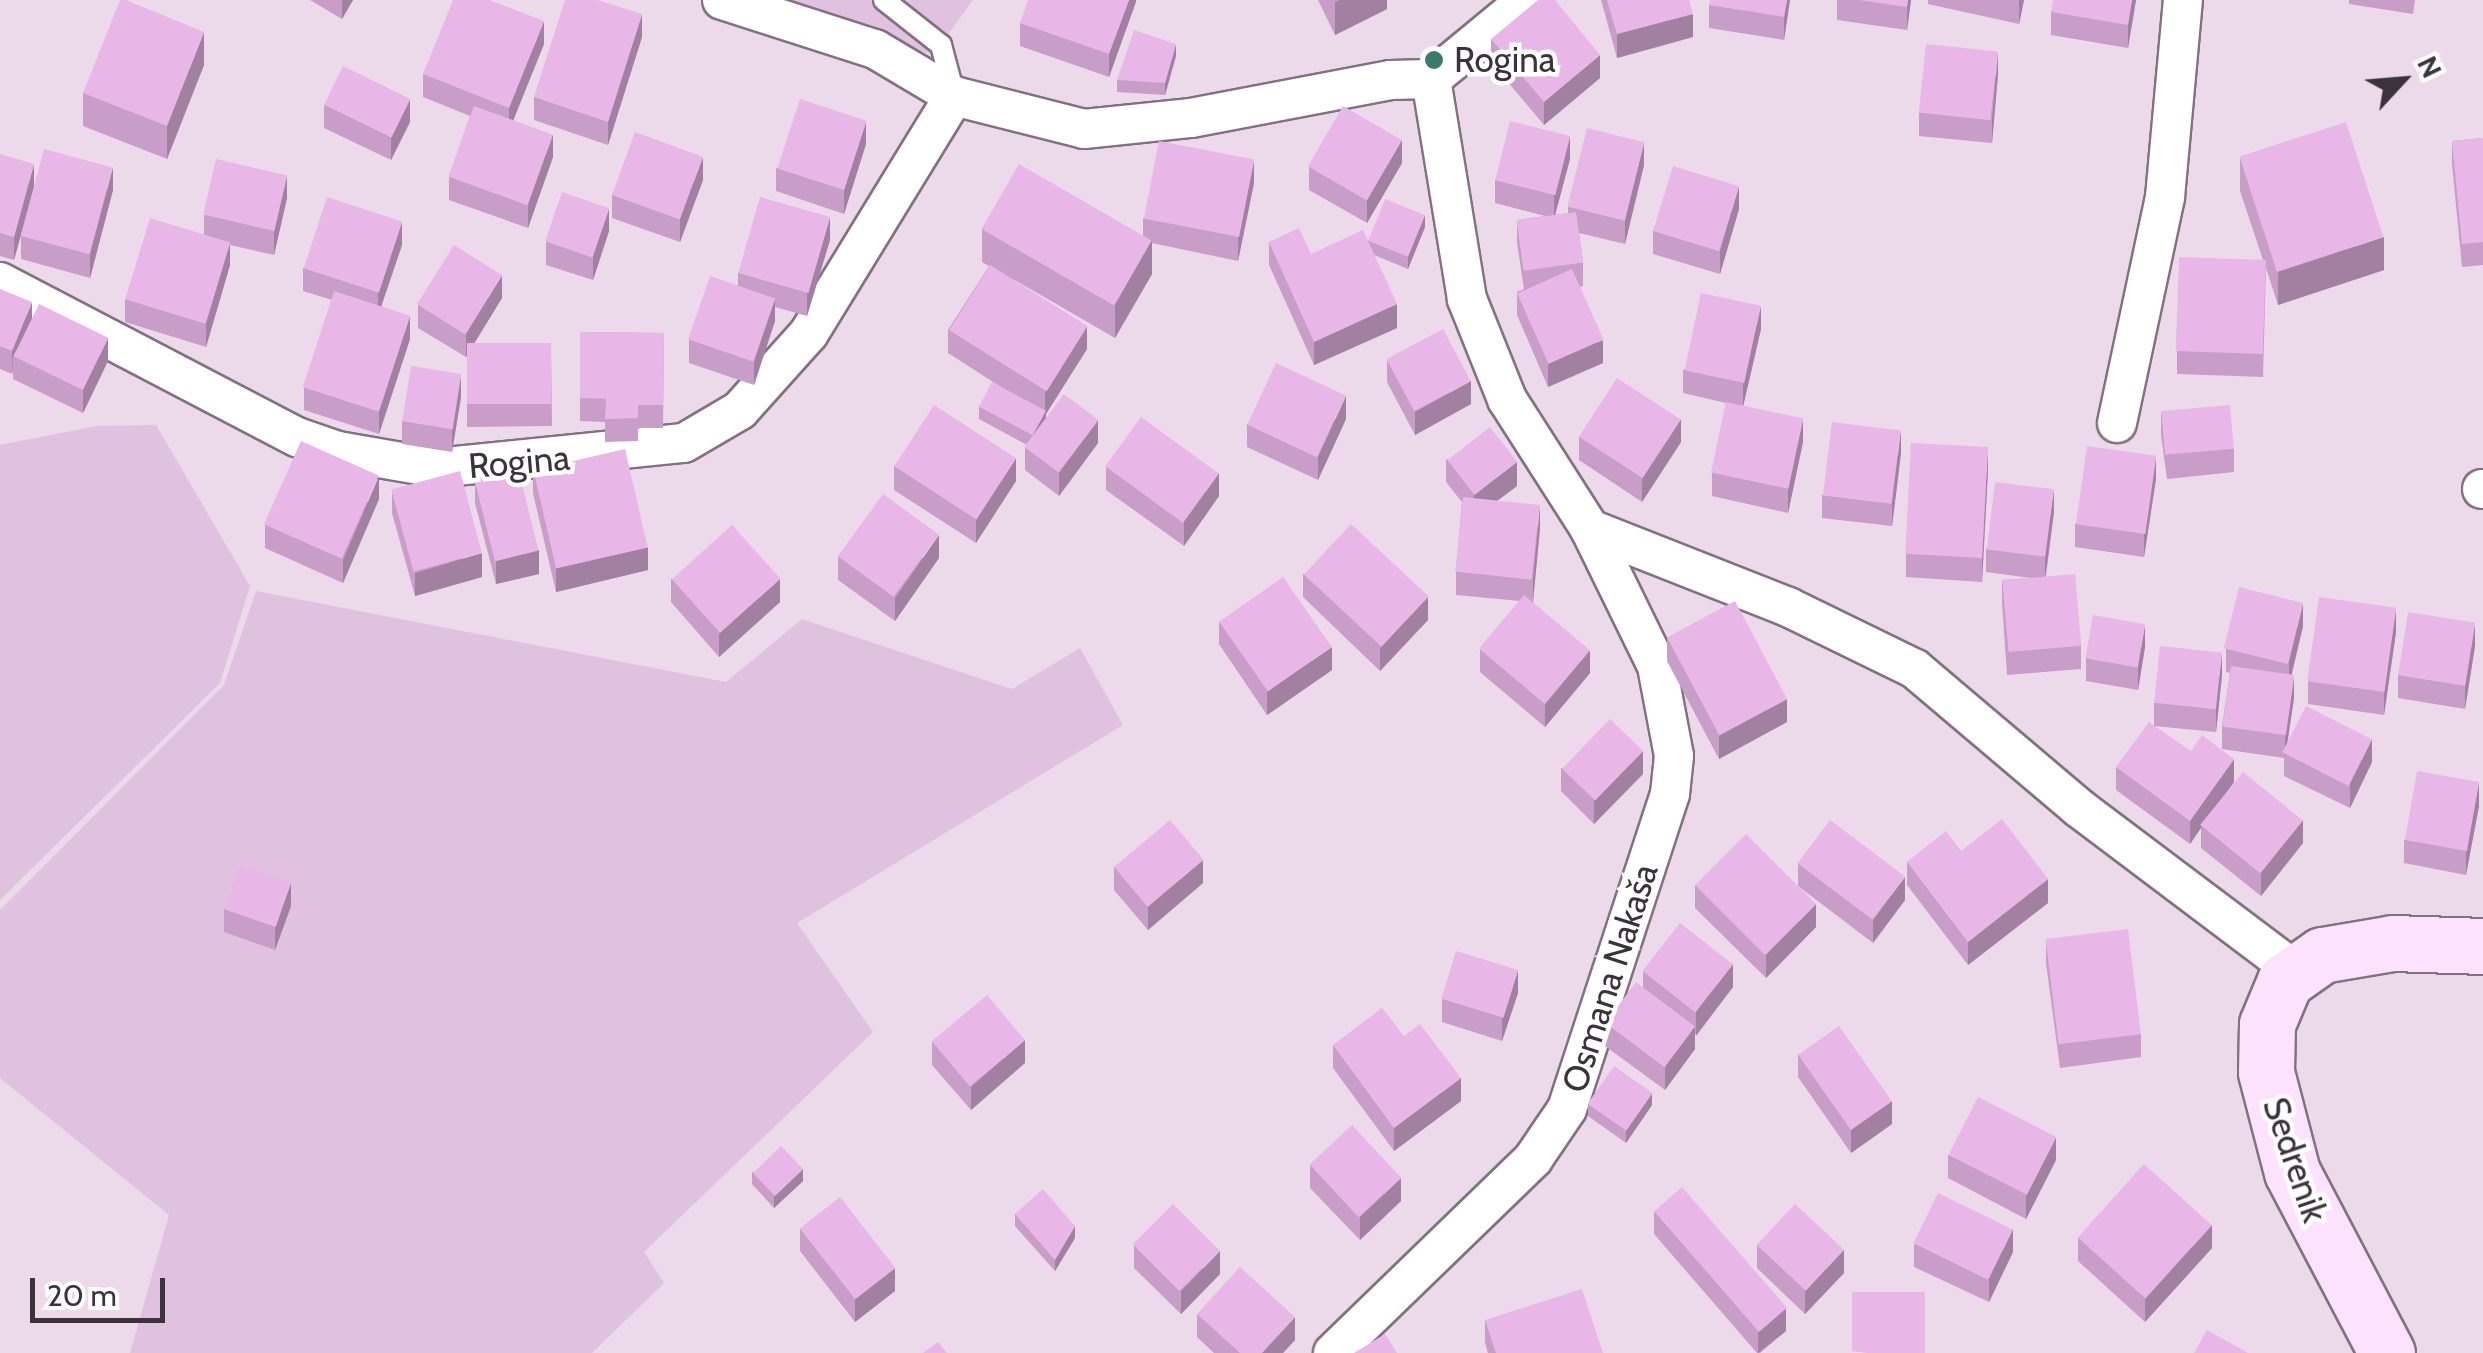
<!DOCTYPE html>
<meta charset="utf-8">
<style>
body{margin:0}
#map{position:relative;width:2483px;height:1353px;overflow:hidden;background:#ecdaeb;font-family:Cabin,sans-serif}
div>[style]{position:absolute}
.green>*{inset:0;background:#e1c1e0}
.roads{filter:drop-shadow(2px 0 #827281) drop-shadow(-2px 0 #827281) drop-shadow(0 2px #827281) drop-shadow(0 -2px #827281)}
.lane>*{height:20px;margin:-10px;padding:0 10px;transform-origin:10px;border-radius:10px;background:#fff}
.street>*{height:38px;margin:-19px;padding:0 19px;transform-origin:19px;border-radius:19px;background:#fff}
.secondary>*{height:55px;margin:-27.5px;padding:0 27.5px;transform-origin:27.5px;border-radius:27.5px;background:#fde2fd}
.wall>*{inset:0;background:#c89dc7}
.shaded-wall>*{inset:0;background:#a280a2}
.building>*{inset:0;background:#e8b7e7;transform-origin:0 0}
.dots>*{width:28px;height:28px;translate:-50% -50%;box-sizing:border-box;border:5px solid #fff;border-radius:50%}
span{translate:-50% -50%;white-space:nowrap;text-align:center;line-height:1.15;-webkit-text-stroke:9px #fff;paint-order:stroke}
.poi-label{font-size:35px;color:#3a333a}
.left{translate:0 -50%;text-align:left}
.street-label{font-size:35px;color:#3a333a}
.north{position:absolute;left:2353px;top:30px;width:100px;height:100px;-webkit-text-stroke:8px #fff;paint-order:stroke;rotate:64deg;font-size:28px;font-weight:700;line-height:40px;text-align:center;color:#3a333a}
.north::after{content:'';display:block;margin:auto;width:35px;height:45px;background:#3a333a;clip-path:polygon(50% 0,100% 100%,50% 72%,0 100%)}
.scale{position:absolute;left:30px;top:1278px;width:135px;height:45px;box-sizing:border-box;border:5px solid #3a333a;border-top:0;padding-left:12px;font-size:30px;line-height:35px;white-space:nowrap;color:#3a333a;-webkit-text-stroke:8px #fff;paint-order:stroke}
</style>
<div id="map">
<div class="green">
<div style="clip-path:polygon(775px 0,973px 0,933px 55px)"></div>
<div style="clip-path:polygon(156px 425px,250px 586px,220px 683px,0 900px,0 445px,96px 426px)"></div>
<div style="clip-path:polygon(256px 591px,726px 682px,802px 619px,1012px 689px,1080px 648px,1123px 725px,797px 923px,873px 1032px,644px 1252px,664px 1283px,592px 1353px,130px 1353px,169px 1215px,0 1078px,0 910px,224px 685px)"></div>
</div>
<div class="roads">
<div class="lane">
<div style="left:884px;top:0;width:73px;rotate:38.3deg"></div>
<div style="left:941px;top:45px;width:51px;rotate:75.1deg"></div>
</div>
<div class="street">
<div style="left:722px;top:0;width:161px;rotate:17.8deg"></div>
<div style="left:875px;top:49px;width:92px;rotate:30.7deg"></div>
<div style="left:0;top:282px;width:335px;rotate:27.6deg"></div>
<div style="left:297px;top:437px;width:43px;rotate:18.9deg"></div>
<div style="left:338px;top:451px;width:99px;rotate:9.8deg"></div>
<div style="left:436px;top:468px;width:249px;rotate:-5.8deg"></div>
<div style="left:684px;top:443px;width:65px;rotate:-30.5deg"></div>
<div style="left:740px;top:410px;width:103px;rotate:-48.1deg"></div>
<div style="left:809px;top:333px;width:278px;rotate:-58.5deg"></div>
<div style="left:954px;top:96px;width:134px;rotate:14.2deg"></div>
<div style="left:1084px;top:129px;width:108px;rotate:-5.9deg"></div>
<div style="left:1191px;top:118px;width:203px;rotate:-10.8deg"></div>
<div style="left:1390px;top:80px;width:41px;rotate:-1.4deg"></div>
<div style="left:1431px;top:79px;width:124px;rotate:-39.5deg"></div>
<div style="left:2117px;top:423px;width:231px;rotate:-78deg"></div>
<div style="left:2165px;top:197px;width:198px;rotate:-84.8deg"></div>
<div style="left:2482px;top:489px;width:1px"></div>
<div style="left:1590px;top:529px;width:213px;rotate:21.5deg"></div>
<div style="left:1788px;top:607px;width:141px;rotate:26deg"></div>
<div style="left:1915px;top:669px;width:215px;rotate:40.3deg"></div>
<div style="left:2079px;top:808px;width:271px;rotate:37deg"></div>
<div style="left:1333px;top:1353px;width:279px;rotate:-44.1deg"></div>
<div style="left:1533px;top:1159px;width:60px;rotate:-55.8deg"></div>
<div style="left:1567px;top:1109px;width:331px;rotate:-71.9deg"></div>
<div style="left:1670px;top:794px;width:38px;rotate:-84deg"></div>
<div style="left:1674px;top:756px;width:92px;rotate:-100.7deg"></div>
<div style="left:1657px;top:666px;width:153px;rotate:-116.1deg"></div>
<div style="left:1590px;top:529px;width:154px;rotate:-122.6deg"></div>
<div style="left:1507px;top:399px;width:108px;rotate:-111.8deg"></div>
<div style="left:1467px;top:299px;width:223px;rotate:-99.3deg"></div>
</div>
<div class="secondary">
<div style="left:2387px;top:1353px;width:204px;rotate:-117.7deg"></div>
<div style="left:2292px;top:1172px;width:103px;rotate:-104.6deg"></div>
<div style="left:2266px;top:1072px;width:48px;rotate:-88.8deg"></div>
<div style="left:2267px;top:1024px;width:47px;rotate:-67.3deg"></div>
<div style="left:2285px;top:981px;width:45px;rotate:-35.1deg"></div>
<div style="left:2322px;top:955px;width:72px;rotate:-9.6deg"></div>
<div style="left:2393px;top:943px;width:90px;rotate:1.9deg"></div>
</div>
</div>
<div class="wall">
<div style="clip-path:polygon(310px 0,353px 0,342px 19px)"></div>
<div style="clip-path:polygon(1136px 0,1109px 77px,1020px 46px,1020px 23px)"></div>
<div style="clip-path:polygon(1318px 0,1387px 0,1387px 9px,1335px 35px)"></div>
<div style="clip-path:polygon(1601px 0,1689px 0,1693px 37px,1617px 58px)"></div>
<div style="clip-path:polygon(1790px 0,1784px 40px,1709px 28px,1709px 5px)"></div>
<div style="clip-path:polygon(1837px 0,1911px 0,1907px 30px,1837px 20px)"></div>
<div style="clip-path:polygon(1928px 0,2024px 0,2019px 24px,1928px 4px)"></div>
<div style="clip-path:polygon(2136px 0,2128px 48px,2051px 35px,2051px 12px)"></div>
<div style="clip-path:polygon(2349px 0,2415px 0,2413px 14px,2349px 4px)"></div>
<div style="clip-path:polygon(642px 37px,608px 145px,534px 120px,534px 97px)"></div>
<div style="clip-path:polygon(1491px 39px,1600px 78px,1544px 125px,1491px 62px)"></div>
<div style="clip-path:polygon(544px 44px,513px 120px,553px 157px,528px 228px,449px 200px,449px 177px,470px 116px,423px 97px,423px 74px)"></div>
<div style="clip-path:polygon(1176px 56px,1165px 95px,1117px 92px,1117px 80px)"></div>
<div style="clip-path:polygon(204px 65px,167px 159px,83px 126px,83px 93px)"></div>
<div style="clip-path:polygon(1998px 74px,1992px 143px,1919px 136px,1919px 113px)"></div>
<div style="clip-path:polygon(324px 105px,410px 122px,391px 160px,324px 128px)"></div>
<div style="clip-path:polygon(2483px 138px,2483px 265px,2462px 267px,2452px 164px,2452px 141px)"></div>
<div style="clip-path:polygon(866px 144px,844px 214px,776px 191px,776px 168px)"></div>
<div style="clip-path:polygon(0 154px,34px 187px,113px 190px,90px 278px,21px 259px,21px 236px,33px 192px,14px 260px,0 256px)"></div>
<div style="clip-path:polygon(2240px 157px,2384px 270px,2278px 305px,2266px 268px,2263px 377px,2177px 374px,2177px 351px,2263px 260px,2240px 191px)"></div>
<div style="clip-path:polygon(1570px 159px,1555px 215px,1568px 213px,1568px 207px,1644px 165px,1625px 244px,1579px 233px,1583px 263px,1583px 286px,1580px 287px,1603px 363px,1548px 387px,1517px 315px,1517px 292px,1524px 289px,1517px 243px,1517px 220px,1545px 216px,1495px 203px,1495px 180px)"></div>
<div style="clip-path:polygon(1402px 163px,1367px 223px,1309px 190px,1309px 167px)"></div>
<div style="clip-path:polygon(703px 180px,680px 242px,612px 218px,612px 195px)"></div>
<div style="clip-path:polygon(1254px 183px,1238px 261px,1152px 243px,1152px 274px,1115px 338px,1013px 279px,1087px 349px,1046px 414px,1046px 419px,1098px 443px,1059px 496px,1025px 470px,1025px 447px,1027px 445px,979px 419px,979px 407px,1001px 387px,948px 353px,948px 330px,989px 266px,982px 262px,982px 229px,1143px 236px,1143px 218px)"></div>
<div style="clip-path:polygon(287px 198px,274px 255px,230px 245px,230px 265px,206px 347px,125px 322px,125px 299px,204px 234px,204px 215px)"></div>
<div style="clip-path:polygon(1739px 209px,1720px 274px,1653px 254px,1653px 231px)"></div>
<div style="clip-path:polygon(1425px 227px,1408px 269px,1374px 255px,1397px 328px,1314px 365px,1269px 265px,1269px 242px,1311px 254px)"></div>
<div style="clip-path:polygon(609px 231px,593px 280px,546px 265px,546px 242px)"></div>
<div style="clip-path:polygon(830px 240px,807px 316px,775px 307px,775px 321px,754px 385px,689px 363px,689px 340px,738px 285px,738px 273px)"></div>
<div style="clip-path:polygon(402px 245px,381px 306px,410px 339px,379px 434px,304px 410px,304px 387px,332px 300px,303px 291px,303px 268px)"></div>
<div style="clip-path:polygon(0 289px,32px 318px,108px 361px,83px 413px,13px 379px,13px 371px,12px 374px,0 369px)"></div>
<div style="clip-path:polygon(502px 298px,474px 343px,551px 343px,552px 426px,467px 427px,467px 356px,466px 357px,418px 328px,418px 305px)"></div>
<div style="clip-path:polygon(1761px 329px,1743px 406px,1803px 442px,1788px 513px,1712px 496px,1712px 473px,1726px 403px,1683px 393px,1683px 370px)"></div>
<div style="clip-path:polygon(580px 332px,664px 333px,663px 428px,638px 428px,638px 441px,605px 442px,605px 422px,580px 421px)"></div>
<div style="clip-path:polygon(1387px 359px,1471px 404px,1415px 435px,1387px 382px)"></div>
<div style="clip-path:polygon(461px 397px,452px 452px,402px 444px,402px 421px)"></div>
<div style="clip-path:polygon(2161px 412px,2234px 449px,2234px 472px,2167px 479px,2161px 435px)"></div>
<div style="clip-path:polygon(1346px 419px,1318px 480px,1247px 447px,1247px 424px)"></div>
<div style="clip-path:polygon(1579px 437px,1681px 442px,1642px 502px,1579px 460px)"></div>
<div style="clip-path:polygon(1901px 453px,1892px 526px,1822px 518px,1822px 495px)"></div>
<div style="clip-path:polygon(1446px 459px,1517px 486px,1497px 501px,1540px 528px,1533px 602px,1590px 673px,1545px 727px,1480px 672px,1480px 649px,1520px 601px,1456px 595px,1456px 572px,1462px 502px,1446px 482px)"></div>
<div style="clip-path:polygon(894px 466px,1016px 481px,976px 543px,894px 490px)"></div>
<div style="clip-path:polygon(1106px 467px,1219px 496px,1184px 546px,1106px 490px)"></div>
<div style="clip-path:polygon(533px 470px,648px 570px,556px 592px,533px 493px)"></div>
<div style="clip-path:polygon(1988px 470px,1982px 582px,1906px 577px,1906px 554px)"></div>
<div style="clip-path:polygon(2156px 479px,2144px 557px,2075px 547px,2075px 524px)"></div>
<div style="clip-path:polygon(475px 480px,539px 574px,496px 584px,475px 503px)"></div>
<div style="clip-path:polygon(392px 490px,482px 577px,415px 596px,392px 513px)"></div>
<div style="clip-path:polygon(379px 499px,343px 583px,265px 548px,265px 525px)"></div>
<div style="clip-path:polygon(2054px 512px,2046px 576px,2081px 646px,2081px 669px,2007px 675px,2002px 603px,2002px 580px,2031px 578px,1986px 572px,1986px 549px)"></div>
<div style="clip-path:polygon(838px 556px,939px 558px,895px 621px,838px 580px)"></div>
<div style="clip-path:polygon(1303px 574px,1428px 620px,1380px 671px,1303px 597px)"></div>
<div style="clip-path:polygon(671px 579px,780px 602px,719px 657px,671px 602px)"></div>
<div style="clip-path:polygon(1219px 621px,1332px 670px,1267px 715px,1219px 644px)"></div>
<div style="clip-path:polygon(2303px 626px,2291px 674px,2294px 698px,2287px 746px,2372px 762px,2350px 808px,2284px 776px,2284px 758px,2222px 749px,2222px 726px,2230px 673px,2226px 672px,2226px 649px)"></div>
<div style="clip-path:polygon(2396px 632px,2384px 715px,2308px 704px,2308px 681px)"></div>
<div style="clip-path:polygon(1667px 637px,1787px 722px,1719px 759px,1667px 661px)"></div>
<div style="clip-path:polygon(2475px 646px,2465px 709px,2398px 698px,2398px 675px)"></div>
<div style="clip-path:polygon(2145px 647px,2138px 690px,2086px 681px,2086px 658px)"></div>
<div style="clip-path:polygon(2222px 675px,2216px 732px,2154px 726px,2154px 703px)"></div>
<div style="clip-path:polygon(2116px 767px,2234px 782px,2221px 800px,2303px 843px,2261px 896px,2201px 848px,2201px 828px,2190px 844px,2116px 790px)"></div>
<div style="clip-path:polygon(1561px 768px,1643px 774px,1594px 824px,1561px 791px)"></div>
<div style="clip-path:polygon(2479px 806px,2466px 875px,2404px 863px,2404px 840px)"></div>
<div style="clip-path:polygon(1961px 851px,2048px 903px,1968px 965px,1907px 885px,1907px 862px)"></div>
<div style="clip-path:polygon(1798px 863px,1905px 900px,1873px 943px,1798px 886px)"></div>
<div style="clip-path:polygon(1114px 867px,1203px 883px,1148px 930px,1114px 890px)"></div>
<div style="clip-path:polygon(1695px 885px,1816px 927px,1766px 978px,1695px 908px)"></div>
<div style="clip-path:polygon(291px 906px,275px 950px,224px 932px,224px 909px)"></div>
<div style="clip-path:polygon(2046px 940px,2141px 1034px,2141px 1057px,2060px 1068px,2046px 963px)"></div>
<div style="clip-path:polygon(1643px 971px,1733px 987px,1695px 1035px,1695px 1049px,1665px 1090px,1605px 1046px,1605px 1023px,1643px 988px)"></div>
<div style="clip-path:polygon(1518px 993px,1502px 1041px,1442px 1022px,1442px 999px)"></div>
<div style="clip-path:polygon(932px 1042px,1025px 1063px,971px 1110px,932px 1065px)"></div>
<div style="clip-path:polygon(1333px 1045px,1461px 1101px,1394px 1151px,1333px 1068px)"></div>
<div style="clip-path:polygon(1798px 1054px,1892px 1124px,1851px 1153px,1798px 1077px)"></div>
<div style="clip-path:polygon(1588px 1104px,1652px 1105px,1626px 1143px,1588px 1116px)"></div>
<div style="clip-path:polygon(1948px 1155px,2056px 1160px,2026px 1219px,1948px 1178px)"></div>
<div style="clip-path:polygon(1310px 1165px,1401px 1201px,1360px 1240px,1310px 1188px)"></div>
<div style="clip-path:polygon(752px 1172px,803px 1181px,774px 1208px,752px 1184px)"></div>
<div style="clip-path:polygon(1654px 1211px,1786px 1331px,1760px 1353px,1757px 1353px,1654px 1234px)"></div>
<div style="clip-path:polygon(1015px 1214px,1075px 1238px,1055px 1271px,1015px 1226px)"></div>
<div style="clip-path:polygon(800px 1228px,895px 1291px,855px 1322px,800px 1251px)"></div>
<div style="clip-path:polygon(2078px 1238px,2212px 1248px,2145px 1322px,2078px 1261px)"></div>
<div style="clip-path:polygon(1914px 1244px,2013px 1252px,1989px 1302px,1914px 1267px)"></div>
<div style="clip-path:polygon(1134px 1245px,1220px 1274px,1181px 1314px,1134px 1268px)"></div>
<div style="clip-path:polygon(1757px 1245px,1844px 1273px,1805px 1314px,1757px 1268px)"></div>
<div style="clip-path:polygon(1197px 1314px,1295px 1340px,1283px 1353px,1214px 1353px,1197px 1337px)"></div>
<div style="clip-path:polygon(1485px 1320px,1603px 1353px,1488px 1353px,1485px 1343px)"></div>
</div>
<div class="shaded-wall">
<div style="clip-path:polygon(342px 0,353px 0,342px 19px)"></div>
<div style="clip-path:polygon(1129px 0,1136px 0,1136px 2px,1109px 77px,1109px 54px)"></div>
<div style="clip-path:polygon(1340px 0,1387px 0,1387px 9px,1335px 35px,1335px 2px)"></div>
<div style="clip-path:polygon(1787px 0,1790px 0,1784px 40px,1784px 17px)"></div>
<div style="clip-path:polygon(1908px 0,1911px 0,1907px 30px,1907px 7px)"></div>
<div style="clip-path:polygon(2019px 0,2024px 0,2019px 24px)"></div>
<div style="clip-path:polygon(2132px 0,2136px 0,2128px 48px,2128px 25px)"></div>
<div style="clip-path:polygon(642px 14px,642px 37px,608px 145px,608px 122px)"></div>
<div style="clip-path:polygon(1693px 14px,1693px 37px,1617px 58px,1617px 34px)"></div>
<div style="clip-path:polygon(544px 21px,544px 44px,509px 131px,509px 108px)"></div>
<div style="clip-path:polygon(204px 32px,204px 65px,167px 159px,167px 126px)"></div>
<div style="clip-path:polygon(1176px 44px,1176px 56px,1165px 95px,1165px 83px)"></div>
<div style="clip-path:polygon(1998px 51px,1998px 74px,1992px 143px,1992px 120px)"></div>
<div style="clip-path:polygon(1600px 55px,1600px 78px,1544px 125px,1544px 102px)"></div>
<div style="clip-path:polygon(410px 99px,410px 122px,391px 160px,391px 137px)"></div>
<div style="clip-path:polygon(866px 121px,866px 144px,844px 214px,844px 191px)"></div>
<div style="clip-path:polygon(553px 134px,553px 157px,528px 228px,528px 205px)"></div>
<div style="clip-path:polygon(1570px 136px,1570px 159px,1554px 219px,1554px 196px)"></div>
<div style="clip-path:polygon(1402px 140px,1402px 163px,1367px 223px,1367px 200px)"></div>
<div style="clip-path:polygon(1644px 142px,1644px 165px,1625px 244px,1625px 221px)"></div>
<div style="clip-path:polygon(703px 157px,703px 180px,680px 242px,680px 219px)"></div>
<div style="clip-path:polygon(1254px 160px,1254px 183px,1238px 261px,1238px 237px)"></div>
<div style="clip-path:polygon(34px 164px,34px 187px,14px 260px,14px 237px)"></div>
<div style="clip-path:polygon(113px 167px,113px 190px,90px 278px,90px 255px)"></div>
<div style="clip-path:polygon(287px 175px,287px 198px,274px 255px,274px 232px)"></div>
<div style="clip-path:polygon(1739px 186px,1739px 209px,1720px 274px,1720px 251px)"></div>
<div style="clip-path:polygon(609px 208px,609px 231px,593px 280px,593px 257px)"></div>
<div style="clip-path:polygon(1425px 215px,1425px 227px,1408px 269px,1408px 257px)"></div>
<div style="clip-path:polygon(830px 217px,830px 240px,807px 316px,807px 293px)"></div>
<div style="clip-path:polygon(402px 222px,402px 245px,378px 316px,378px 293px)"></div>
<div style="clip-path:polygon(2384px 237px,2384px 270px,2278px 305px,2278px 272px)"></div>
<div style="clip-path:polygon(1152px 240px,1152px 274px,1115px 338px,1115px 305px)"></div>
<div style="clip-path:polygon(230px 242px,230px 265px,206px 347px,206px 324px)"></div>
<div style="clip-path:polygon(502px 275px,502px 298px,466px 357px,466px 334px)"></div>
<div style="clip-path:polygon(775px 298px,775px 321px,754px 385px,754px 362px)"></div>
<div style="clip-path:polygon(32px 302px,32px 325px,13px 356px,12px 374px,12px 351px)"></div>
<div style="clip-path:polygon(1397px 304px,1397px 328px,1314px 365px,1314px 342px)"></div>
<div style="clip-path:polygon(1761px 306px,1761px 329px,1743px 407px,1743px 384px)"></div>
<div style="clip-path:polygon(410px 316px,410px 339px,379px 434px,379px 411px)"></div>
<div style="clip-path:polygon(1087px 326px,1087px 349px,1046px 414px,1046px 423px,1032px 436px,1045px 412px,1045px 392px)"></div>
<div style="clip-path:polygon(108px 338px,108px 361px,83px 413px,83px 390px)"></div>
<div style="clip-path:polygon(1603px 340px,1603px 363px,1548px 387px,1548px 364px)"></div>
<div style="clip-path:polygon(461px 374px,461px 397px,452px 452px,452px 428px)"></div>
<div style="clip-path:polygon(1471px 381px,1471px 404px,1415px 435px,1415px 412px)"></div>
<div style="clip-path:polygon(1346px 396px,1346px 419px,1318px 480px,1318px 457px)"></div>
<div style="clip-path:polygon(1803px 418px,1803px 442px,1788px 513px,1788px 490px)"></div>
<div style="clip-path:polygon(1681px 419px,1681px 442px,1642px 502px,1642px 479px)"></div>
<div style="clip-path:polygon(1098px 420px,1098px 443px,1059px 496px,1059px 473px)"></div>
<div style="clip-path:polygon(1901px 430px,1901px 453px,1892px 526px,1892px 503px)"></div>
<div style="clip-path:polygon(1988px 447px,1988px 470px,1982px 582px,1982px 559px)"></div>
<div style="clip-path:polygon(2156px 456px,2156px 479px,2144px 557px,2144px 534px)"></div>
<div style="clip-path:polygon(1016px 458px,1016px 481px,976px 543px,976px 520px)"></div>
<div style="clip-path:polygon(1517px 462px,1517px 486px,1474px 518px,1474px 495px)"></div>
<div style="clip-path:polygon(1219px 473px,1219px 496px,1184px 546px,1184px 522px)"></div>
<div style="clip-path:polygon(379px 476px,379px 499px,343px 583px,343px 560px)"></div>
<div style="clip-path:polygon(2054px 489px,2054px 512px,2045px 579px,2045px 556px)"></div>
<div style="clip-path:polygon(1540px 505px,1540px 528px,1533px 602px,1533px 579px)"></div>
<div style="clip-path:polygon(939px 535px,939px 558px,895px 621px,895px 598px)"></div>
<div style="clip-path:polygon(648px 547px,648px 570px,556px 592px,556px 568px)"></div>
<div style="clip-path:polygon(539px 550px,539px 574px,496px 584px,496px 561px)"></div>
<div style="clip-path:polygon(482px 553px,482px 577px,415px 596px,415px 573px)"></div>
<div style="clip-path:polygon(780px 579px,780px 602px,719px 657px,719px 634px)"></div>
<div style="clip-path:polygon(1428px 597px,1428px 620px,1380px 671px,1380px 648px)"></div>
<div style="clip-path:polygon(2303px 603px,2303px 626px,2289px 686px,2289px 663px)"></div>
<div style="clip-path:polygon(2396px 608px,2396px 632px,2384px 715px,2384px 692px)"></div>
<div style="clip-path:polygon(2475px 623px,2475px 646px,2465px 709px,2465px 686px)"></div>
<div style="clip-path:polygon(2145px 624px,2145px 647px,2138px 690px,2138px 667px)"></div>
<div style="clip-path:polygon(1332px 647px,1332px 670px,1267px 715px,1267px 692px)"></div>
<div style="clip-path:polygon(1590px 650px,1590px 673px,1545px 727px,1545px 704px)"></div>
<div style="clip-path:polygon(2222px 652px,2222px 675px,2216px 732px,2216px 709px)"></div>
<div style="clip-path:polygon(2294px 675px,2294px 698px,2285px 758px,2285px 735px)"></div>
<div style="clip-path:polygon(1787px 699px,1787px 722px,1719px 759px,1719px 736px)"></div>
<div style="clip-path:polygon(2372px 739px,2372px 762px,2350px 808px,2350px 784px)"></div>
<div style="clip-path:polygon(1643px 751px,1643px 774px,1594px 824px,1594px 801px)"></div>
<div style="clip-path:polygon(2234px 759px,2234px 782px,2203px 826px,2201px 825px,2201px 828px,2190px 844px,2190px 821px)"></div>
<div style="clip-path:polygon(2479px 782px,2479px 806px,2466px 875px,2466px 852px)"></div>
<div style="clip-path:polygon(2303px 820px,2303px 843px,2261px 896px,2261px 873px)"></div>
<div style="clip-path:polygon(1203px 860px,1203px 883px,1148px 930px,1148px 907px)"></div>
<div style="clip-path:polygon(1905px 877px,1905px 900px,1873px 943px,1873px 920px)"></div>
<div style="clip-path:polygon(2048px 879px,2048px 903px,1968px 965px,1968px 942px)"></div>
<div style="clip-path:polygon(291px 883px,291px 906px,275px 950px,275px 927px)"></div>
<div style="clip-path:polygon(1816px 904px,1816px 927px,1766px 978px,1766px 955px)"></div>
<div style="clip-path:polygon(1733px 964px,1733px 987px,1696px 1036px,1696px 1012px)"></div>
<div style="clip-path:polygon(1518px 970px,1518px 993px,1502px 1041px,1502px 1018px)"></div>
<div style="clip-path:polygon(1695px 1026px,1695px 1049px,1665px 1090px,1665px 1067px)"></div>
<div style="clip-path:polygon(1025px 1040px,1025px 1063px,971px 1110px,971px 1087px)"></div>
<div style="clip-path:polygon(1461px 1078px,1461px 1101px,1394px 1151px,1394px 1128px)"></div>
<div style="clip-path:polygon(1652px 1093px,1652px 1105px,1626px 1143px,1626px 1131px)"></div>
<div style="clip-path:polygon(1892px 1101px,1892px 1124px,1851px 1153px,1851px 1130px)"></div>
<div style="clip-path:polygon(2056px 1137px,2056px 1160px,2026px 1219px,2026px 1196px)"></div>
<div style="clip-path:polygon(803px 1169px,803px 1181px,774px 1208px,774px 1196px)"></div>
<div style="clip-path:polygon(1401px 1178px,1401px 1201px,1360px 1240px,1360px 1217px)"></div>
<div style="clip-path:polygon(2212px 1225px,2212px 1248px,2145px 1322px,2145px 1299px)"></div>
<div style="clip-path:polygon(1075px 1226px,1075px 1238px,1055px 1271px,1055px 1260px)"></div>
<div style="clip-path:polygon(2013px 1229px,2013px 1252px,1989px 1302px,1989px 1279px)"></div>
<div style="clip-path:polygon(1844px 1250px,1844px 1273px,1805px 1314px,1805px 1291px)"></div>
<div style="clip-path:polygon(1220px 1251px,1220px 1274px,1181px 1314px,1181px 1291px)"></div>
<div style="clip-path:polygon(895px 1268px,895px 1291px,855px 1322px,855px 1299px)"></div>
<div style="clip-path:polygon(1786px 1308px,1786px 1331px,1758px 1353px,1758px 1332px)"></div>
<div style="clip-path:polygon(1295px 1317px,1295px 1340px,1283px 1353px,1262px 1353px)"></div>
</div>
<div class="building">
<div style="clip-path:polygon(120px 0,126px 0,204px 32px,167px 126px,83px 93px)"></div>
<div style="clip-path:polygon(453px 0,489px 0,544px 21px,509px 108px,423px 74px)"></div>
<div style="clip-path:polygon(565px 0,598px 0,642px 14px,608px 122px,534px 97px)"></div>
<div style="clip-path:polygon(1028px 0,1129px 0,1109px 54px,1020px 23px)"></div>
<div style="clip-path:polygon(1538px 0,1555px 0,1600px 55px,1544px 102px,1491px 39px)"></div>
<div style="clip-path:polygon(1607px 0,1689px 0,1693px 14px,1617px 34px)"></div>
<div style="clip-path:polygon(1710px 0,1787px 0,1784px 17px,1709px 5px)"></div>
<div style="clip-path:polygon(1859px 0,1908px 0,1907px 7px)"></div>
<div style="clip-path:polygon(2053px 0,2132px 0,2128px 25px,2051px 12px)"></div>
<div style="clip-path:polygon(1134px 30px,1176px 44px,1165px 83px,1117px 80px)"></div>
<div style="left:1926px;top:44px;width:72px;height:69px;rotate:6deg"></div>
<div style="left:343px;top:66px;width:75px;height:43px;rotate:26deg"></div>
<div style="left:800px;top:99px;width:70px;height:73px;rotate:18deg"></div>
<div style="left:474px;top:106px;width:84px;height:75px;rotate:20deg"></div>
<div style="left:1343px;top:106px;width:68px;height:70px;rotate:30deg"></div>
<div style="left:1510px;top:121px;width:62px;height:61px;rotate:14deg"></div>
<div style="left:2346px;top:122px;width:121px;height:112px;rotate:72deg"></div>
<div style="left:1587px;top:128px;width:59px;height:81px;rotate:14deg"></div>
<div style="left:635px;top:132px;width:72px;height:67px;rotate:20deg"></div>
<div style="clip-path:polygon(2483px 138px,2483px 242px,2462px 244px,2452px 141px)"></div>
<div style="left:1159px;top:141px;width:97px;height:79px;rotate:11deg"></div>
<div style="left:44px;top:149px;width:71px;height:90px;rotate:15deg"></div>
<div style="clip-path:polygon(0 154px,34px 164px,14px 237px,0 233px)"></div>
<div style="left:216px;top:159px;width:73px;height:57px;rotate:13deg"></div>
<div style="left:1019px;top:164px;width:153px;height:75px;rotate:30deg"></div>
<div style="left:1673px;top:166px;width:69px;height:68px;rotate:17deg"></div>
<div style="left:562px;top:192px;width:50px;height:52px;rotate:19deg"></div>
<div style="left:327px;top:197px;width:79px;height:75px;rotate:18deg"></div>
<div style="left:760px;top:197px;width:73px;height:79px;rotate:16deg"></div>
<div style="left:1385px;top:199px;width:43px;height:45px;rotate:22deg"></div>
<div style="left:1576px;top:212px;width:51px;height:60px;rotate:82deg"></div>
<div style="left:150px;top:218px;width:84px;height:85px;rotate:17deg"></div>
<div style="clip-path:polygon(1299px 228px,1311px 254px,1363px 230px,1397px 304px,1314px 342px,1269px 242px)"></div>
<div style="left:454px;top:245px;width:57px;height:70px;rotate:32deg"></div>
<div style="left:2179px;top:257px;width:87px;height:94px;rotate:2deg"></div>
<div style="left:990px;top:265px;width:115px;height:77px;rotate:32deg"></div>
<div style="left:1572px;top:269px;width:77px;height:60px;rotate:66deg"></div>
<div style="left:710px;top:276px;width:69px;height:67px;rotate:19deg"></div>
<div style="clip-path:polygon(0 289px,32px 302px,12px 351px,0 346px)"></div>
<div style="left:334px;top:291px;width:80px;height:101px;rotate:18deg"></div>
<div style="left:1701px;top:293px;width:61px;height:79px;rotate:12deg"></div>
<div style="left:39px;top:304px;width:77px;height:58px;rotate:26deg"></div>
<div style="left:1443px;top:329px;width:59px;height:64px;rotate:62deg"></div>
<div style="clip-path:polygon(580px 332px,664px 333px,663px 405px,638px 405px,638px 418px,605px 419px,606px 399px,580px 398px)"></div>
<div style="left:467px;top:343px;width:84px;height:61px"></div>
<div style="left:1276px;top:363px;width:77px;height:68px;rotate:25deg"></div>
<div style="left:411px;top:366px;width:51px;height:56px;rotate:9deg"></div>
<div style="left:1617px;top:378px;width:76px;height:70px;rotate:33deg"></div>
<div style="left:992px;top:382px;width:61px;height:28px;rotate:28deg"></div>
<div style="left:1064px;top:394px;width:43px;height:66px;rotate:37deg"></div>
<div style="left:1726px;top:402px;width:79px;height:72px;rotate:12deg"></div>
<div style="left:934px;top:405px;width:98px;height:73px;rotate:33deg"></div>
<div style="left:2230px;top:405px;width:44px;height:69px;rotate:85deg"></div>
<div style="left:1141px;top:417px;width:96px;height:61px;rotate:36deg"></div>
<div style="left:1832px;top:422px;width:69px;height:74px;rotate:7deg"></div>
<div style="left:1490px;top:427px;width:44px;height:54px;rotate:52deg"></div>
<div style="left:301px;top:441px;width:85px;height:91px;rotate:24deg"></div>
<div style="left:1911px;top:443px;width:77px;height:111px;rotate:3deg"></div>
<div style="left:2087px;top:446px;width:70px;height:79px;rotate:8deg"></div>
<div style="left:625px;top:449px;width:101px;height:94px;rotate:77deg"></div>
<div style="left:518px;top:468px;width:85px;height:45px;rotate:76deg"></div>
<div style="left:460px;top:471px;width:85px;height:71px;rotate:75deg"></div>
<div style="left:1995px;top:482px;width:59px;height:68px;rotate:7deg"></div>
<div style="left:883px;top:494px;width:69px;height:77px;rotate:36deg"></div>
<div style="left:1463px;top:497px;width:77px;height:75px;rotate:6deg"></div>
<div style="left:1351px;top:524px;width:106px;height:69px;rotate:43deg"></div>
<div style="left:732px;top:525px;width:72px;height:81px;rotate:48deg"></div>
<div style="left:2075px;top:574px;width:72px;height:73px;rotate:85deg"></div>
<div style="left:1283px;top:577px;width:85px;height:78px;rotate:55deg"></div>
<div style="left:2239px;top:587px;width:66px;height:63px;rotate:14deg"></div>
<div style="left:1524px;top:595px;width:86px;height:70px;rotate:40deg"></div>
<div style="left:2319px;top:597px;width:78px;height:85px;rotate:8deg"></div>
<div style="left:1735px;top:601px;width:111px;height:77px;rotate:62deg"></div>
<div style="left:2408px;top:612px;width:68px;height:64px;rotate:9deg"></div>
<div style="left:2093px;top:615px;width:53px;height:44px;rotate:10deg"></div>
<div style="left:2160px;top:646px;width:62px;height:57px;rotate:6deg"></div>
<div style="left:2231px;top:666px;width:64px;height:61px;rotate:8deg"></div>
<div style="left:2306px;top:706px;width:74px;height:52px;rotate:27deg"></div>
<div style="left:1610px;top:719px;width:46px;height:69px;rotate:44deg"></div>
<div style="clip-path:polygon(2149px 722px,2191px 751px,2202px 735px,2234px 759px,2190px 821px,2116px 767px)"></div>
<div style="left:2417px;top:771px;width:63px;height:70px;rotate:10deg"></div>
<div style="left:2243px;top:772px;width:77px;height:68px;rotate:39deg"></div>
<div style="clip-path:polygon(2002px 819px,2048px 879px,1968px 942px,1907px 862px,1946px 831px,1961px 851px)"></div>
<div style="left:1170px;top:820px;width:52px;height:73px;rotate:50deg"></div>
<div style="left:1830px;top:820px;width:94px;height:54px;rotate:37deg"></div>
<div style="left:1746px;top:834px;width:99px;height:72px;rotate:45deg"></div>
<div style="left:240px;top:865px;width:54px;height:47px;rotate:19deg"></div>
<div style="left:1680px;top:923px;width:67px;height:61px;rotate:38deg"></div>
<div style="left:2128px;top:929px;width:106px;height:83px;rotate:83deg"></div>
<div style="left:1456px;top:951px;width:65px;height:50px;rotate:17deg"></div>
<div style="left:1636px;top:982px;width:74px;height:51px;rotate:37deg"></div>
<div style="left:987px;top:995px;width:59px;height:72px;rotate:50deg"></div>
<div style="clip-path:polygon(1382px 1008px,1404px 1036px,1420px 1024px,1461px 1078px,1394px 1128px,1333px 1045px)"></div>
<div style="left:1839px;top:1026px;width:92px;height:50px;rotate:55deg"></div>
<div style="left:1614px;top:1066px;width:47px;height:46px;rotate:35deg"></div>
<div style="left:1978px;top:1097px;width:88px;height:65px;rotate:27deg"></div>
<div style="left:1352px;top:1125px;width:72px;height:58px;rotate:47deg"></div>
<div style="left:781px;top:1146px;width:32px;height:39px;rotate:46deg"></div>
<div style="left:2144px;top:1164px;width:91px;height:99px;rotate:42deg"></div>
<div style="left:1682px;top:1187px;width:160px;height:37px;rotate:49deg"></div>
<div style="clip-path:polygon(1043px 1189px,1075px 1226px,1055px 1260px,1015px 1214px)"></div>
<div style="left:1938px;top:1193px;width:83px;height:56px;rotate:26deg"></div>
<div style="left:840px;top:1197px;width:90px;height:51px;rotate:52deg"></div>
<div style="left:1173px;top:1204px;width:66px;height:57px;rotate:45deg"></div>
<div style="left:1795px;top:1204px;width:67px;height:56px;rotate:43deg"></div>
<div style="clip-path:polygon(1240px 1267px,1295px 1317px,1262px 1353px,1240px 1353px,1197px 1314px)"></div>
<div style="clip-path:polygon(1582px 1289px,1603px 1353px,1496px 1353px,1485px 1320px)"></div>
<div style="clip-path:polygon(1852px 1292px,1925px 1292px,1925px 1353px,1867px 1353px,1852px 1351px)"></div>
<div style="clip-path:polygon(2207px 1330px,2248px 1353px,2194px 1353px)"></div>
<div style="clip-path:polygon(1385px 1334px,1397px 1353px,1354px 1353px)"></div>
<div style="clip-path:polygon(938px 1342px,947px 1353px,923px 1353px)"></div>
</div>
<div class="dots">
<div style="left:1434px;top:60px;background:#387a6c"></div>
</div>
<div class="poi-label">
<span class="left" style="left:1454px;top:60px">Rogina</span>
</div>
<div class="street-label">
<span style="left:519px;top:462px;rotate:-5deg">Rogina</span>
<span style="left:1610px;top:978px;rotate:-72deg">Osmana Nakaša</span>
<span style="left:2295px;top:1160px;rotate:71deg">Sedrenik</span>
</div>
<div class="north">N</div>
<div class="scale">20 m</div>
</div>
